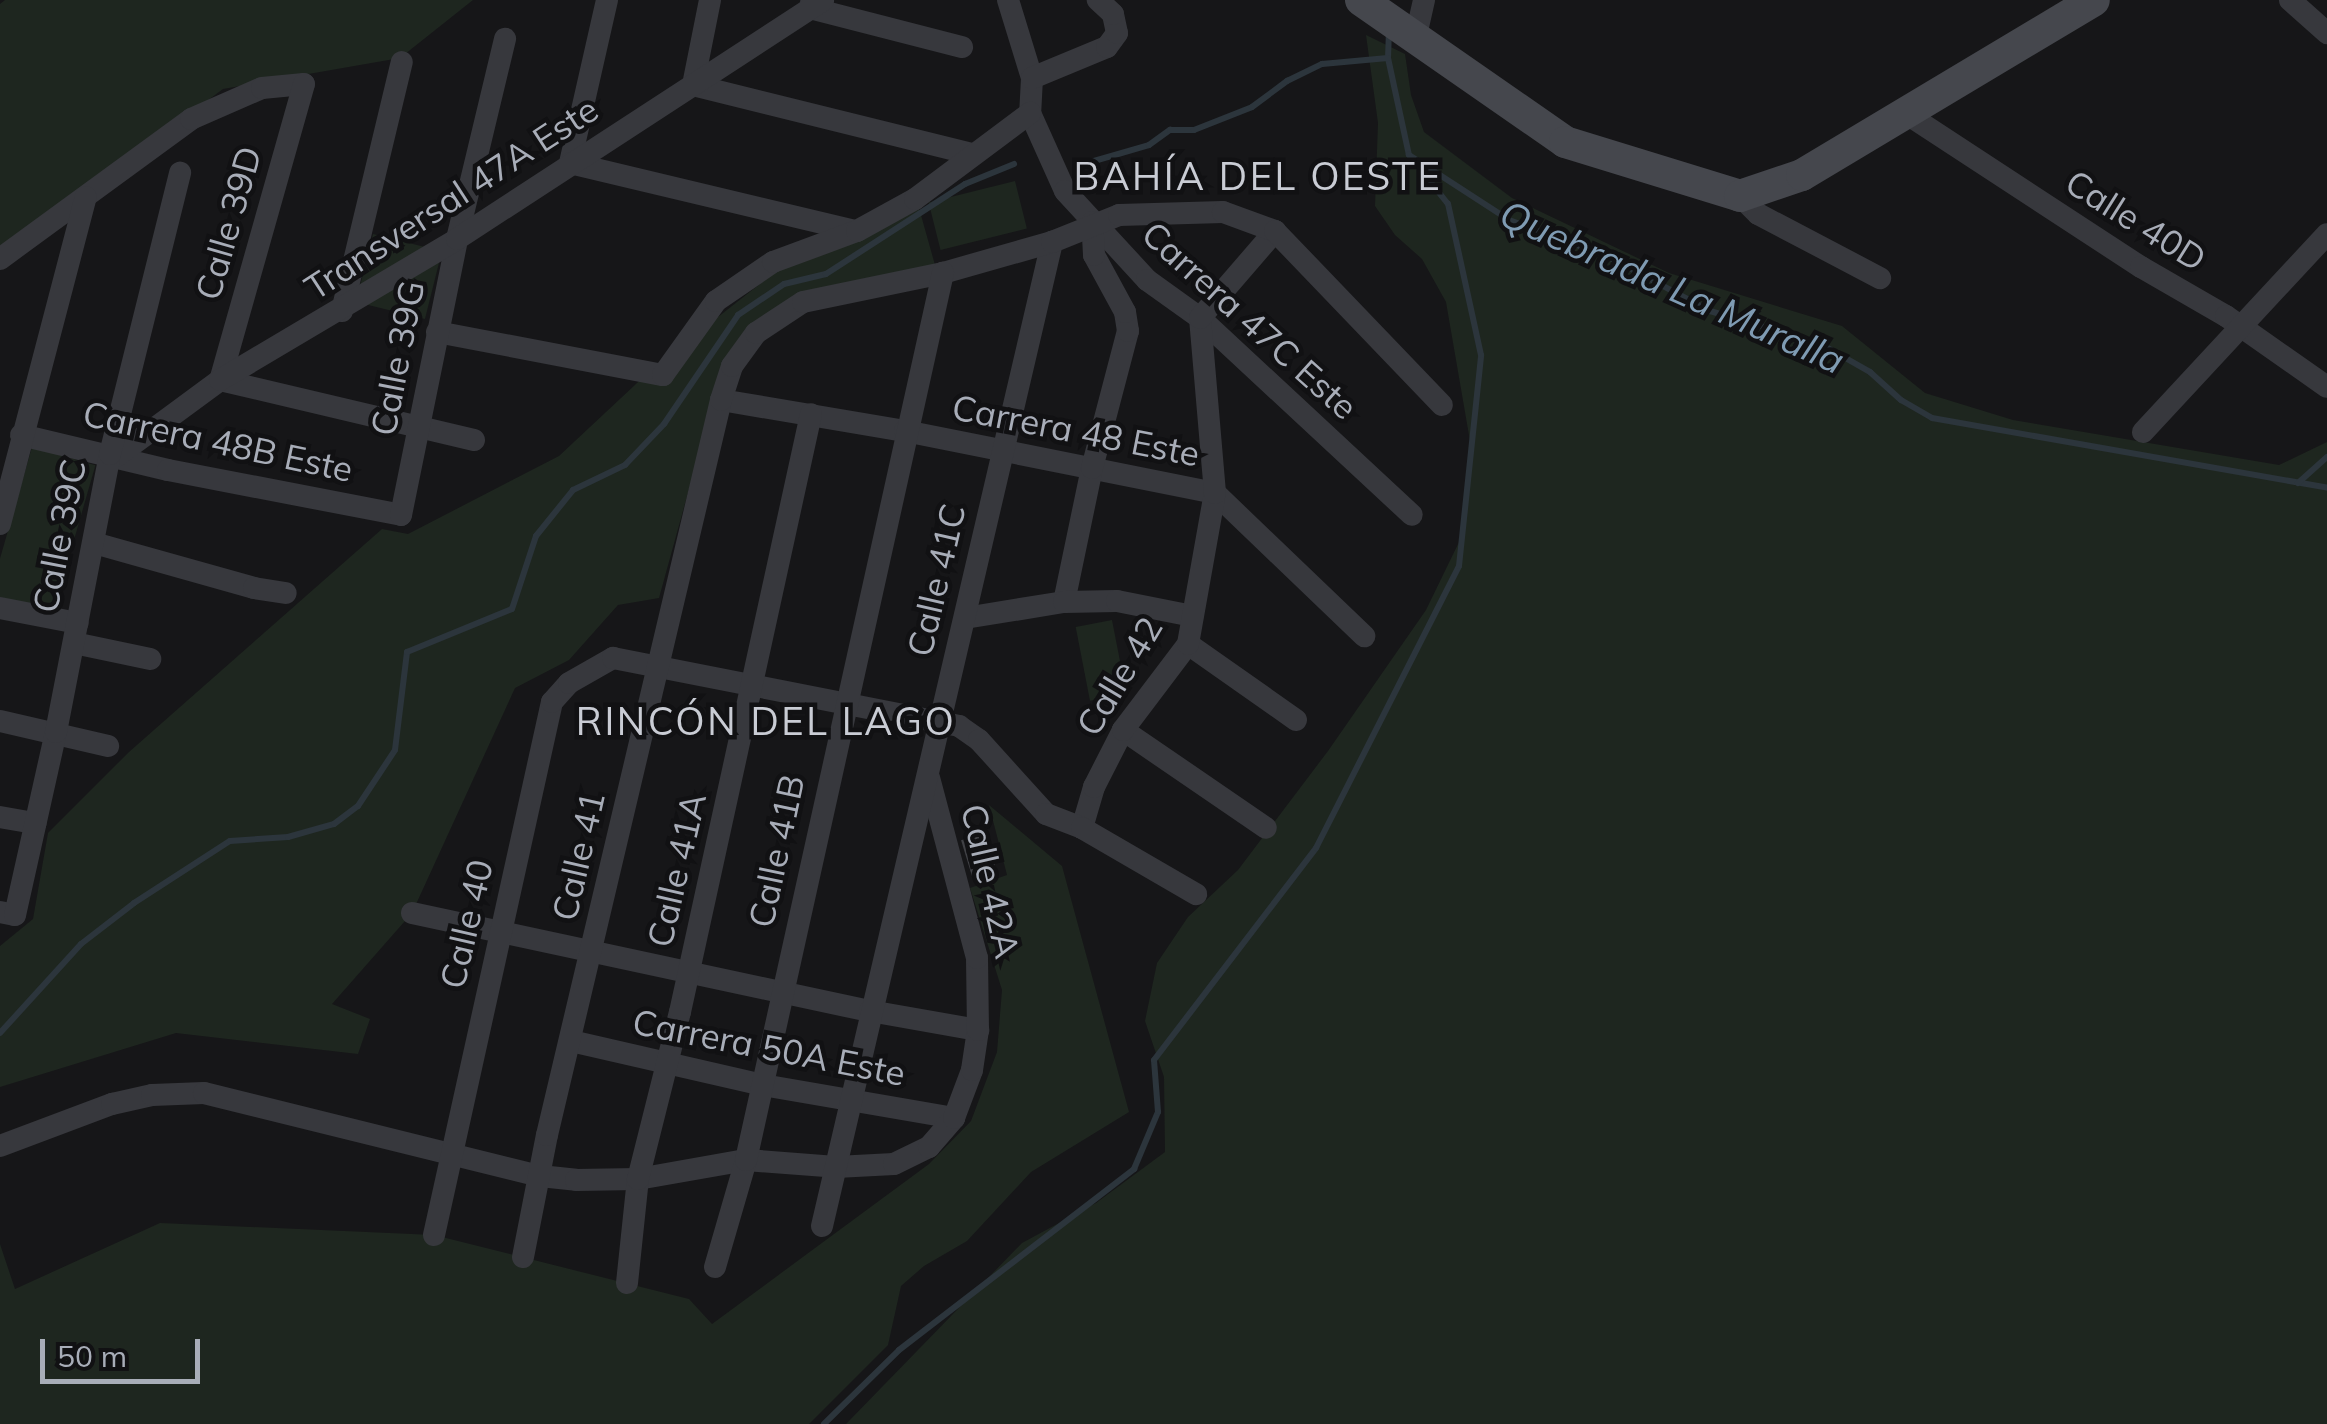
<!DOCTYPE html>
<meta charset="utf-8">
<style>
body{margin:0}
#map{position:relative;width:2327px;height:1424px;overflow:hidden;background:#161618;font-family:Mulish,sans-serif}
div>[style]{position:absolute}
.green>*{inset:0;background:#1e261f;transform-origin:0 0}
.stream>*{height:6px;margin:-3px;padding:0 3px;transform-origin:3px;border-radius:3px;background:#2c353c}
.building>*{inset:0;background:#404145;transform-origin:0 0}
.street>*{height:22px;margin:-11px;padding:0 11px;transform-origin:11px;border-radius:11px;background:#37383d}
.secondary>*{height:32px;margin:-16px;padding:0 16px;transform-origin:16px;border-radius:16px;background:#45474d}
span{translate:-50% -50%;white-space:nowrap;text-align:center;line-height:1.15;-webkit-text-stroke:9px #111113;paint-order:stroke}
.street-label{font-size:35px;color:#a8adb8}
.neighbourhood-label{font-size:38px;color:#c9ccd4;letter-spacing:2.5px}
.water-label{font-size:38px;color:#7f9bb3;font-style:italic}
.scale{position:absolute;left:40px;top:1339px;width:160px;height:45px;box-sizing:border-box;border:5px solid #a8adb8;border-top:0;padding-left:12px;font-size:30px;line-height:35px;white-space:nowrap;color:#a8adb8;-webkit-text-stroke:8px #111113;paint-order:stroke}
</style>
<div id="map">
<div class="green">
<div style="clip-path:polygon(5px 0,473px 0,400px 58px,223px 89px,0 255px,0 4px)"></div>
<div style="clip-path:polygon(1366px 35px,1405px 54px,1411px 95px,1424px 132px,1512px 198px,1669px 273px,1842px 326px,1925px 393px,2013px 420px,2279px 465px,2327px 442px,2327px 1424px,846px 1424px,1022px 1243px,1096px 1203px,1165px 1152px,1164px 1077px,1145px 1021px,1157px 963px,1188px 917px,1238px 870px,1328px 751px,1426px 610px,1460px 540px,1470px 441px,1446px 302px,1422px 259px,1395px 235px,1375px 206px,1378px 123px)"></div>
<div style="left:1015px;top:181px;width:49px;height:89px;rotate:76deg"></div>
<div style="clip-path:polygon(919px 208px,935px 265px,815px 291px,725px 358px,659px 598px,618px 605px,569px 660px,515px 688px,412px 913px,332px 1004px,370px 1019px,358px 1054px,176px 1033px,0 1087px,0 946px,33px 919px,48px 833px,129px 752px,382px 529px,408px 534px,559px 456px,652px 369px,775px 272px)"></div>
<div style="left:373px;top:234px;width:71px;height:70px;rotate:14deg"></div>
<div style="left:32px;top:447px;width:66px;height:153px;rotate:16deg"></div>
<div style="left:1112px;top:620px;width:75px;height:37px;rotate:79deg"></div>
<div style="clip-path:polygon(989px 805px,1062px 866px,1129px 1112px,1031px 1172px,967px 1241px,924px 1266px,901px 1286px,888px 1345px,809px 1424px,0 1424px,0 1244px,15px 1289px,160px 1223px,434px 1235px,689px 1299px,712px 1324px,929px 1164px,971px 1121px,997px 1052px,1002px 990px,970px 888px,1007px 875px)"></div>
</div>
<div class="stream">
<div style="left:1389px;top:30px;width:28px;rotate:92deg"></div>
<div style="left:1388px;top:58px;width:99px;rotate:77.8deg"></div>
<div style="left:1409px;top:155px;width:119px;rotate:33deg"></div>
<div style="left:1509px;top:220px;width:104px;rotate:20.2deg"></div>
<div style="left:1607px;top:256px;width:117px;rotate:28.1deg"></div>
<div style="left:1710px;top:311px;width:114px;rotate:16.4deg"></div>
<div style="left:1819px;top:343px;width:59px;rotate:29.6deg"></div>
<div style="left:1870px;top:372px;width:42px;rotate:42.1deg"></div>
<div style="left:1901px;top:400px;width:36px;rotate:30deg"></div>
<div style="left:1932px;top:418px;width:401px;rotate:10deg"></div>
<div style="left:1094px;top:161px;width:57px;rotate:-16.2deg"></div>
<div style="left:1149px;top:145px;width:26px;rotate:-36deg"></div>
<div style="left:1170px;top:130px;width:24px"></div>
<div style="left:1194px;top:130px;width:62px;rotate:-21.6deg"></div>
<div style="left:1252px;top:107px;width:44px;rotate:-36.6deg"></div>
<div style="left:1287px;top:81px;width:39px;rotate:-26deg"></div>
<div style="left:1322px;top:64px;width:66px;rotate:-5.2deg"></div>
<div style="left:2298px;top:483px;width:39px;rotate:-42deg"></div>
<div style="left:0;top:1033px;width:120px;rotate:-47.7deg"></div>
<div style="left:81px;top:944px;width:67px;rotate:-37.7deg"></div>
<div style="left:134px;top:903px;width:114px;rotate:-32.9deg"></div>
<div style="left:230px;top:841px;width:58px;rotate:-3.9deg"></div>
<div style="left:288px;top:837px;width:48px;rotate:-15.8deg"></div>
<div style="left:334px;top:824px;width:30px;rotate:-37deg"></div>
<div style="left:358px;top:806px;width:67px;rotate:-56.5deg"></div>
<div style="left:395px;top:750px;width:99px;rotate:-83deg"></div>
<div style="left:407px;top:652px;width:113px;rotate:-22.3deg"></div>
<div style="left:512px;top:609px;width:77px;rotate:-71.8deg"></div>
<div style="left:536px;top:536px;width:59px;rotate:-51.2deg"></div>
<div style="left:573px;top:490px;width:58px;rotate:-25.7deg"></div>
<div style="left:625px;top:465px;width:57px;rotate:-46.4deg"></div>
<div style="left:664px;top:424px;width:132px;rotate:-55.8deg"></div>
<div style="left:738px;top:315px;width:55px;rotate:-34deg"></div>
<div style="left:784px;top:284px;width:43px;rotate:-13.4deg"></div>
<div style="left:826px;top:274px;width:166px;rotate:-32.9deg"></div>
<div style="left:965px;top:184px;width:53px;rotate:-22.2deg"></div>
<div style="left:824px;top:1424px;width:105px;rotate:-44.6deg"></div>
<div style="left:899px;top:1350px;width:297px;rotate:-37.6deg"></div>
<div style="left:1134px;top:1169px;width:62px;rotate:-67.2deg"></div>
<div style="left:1158px;top:1112px;width:52px;rotate:-94.4deg"></div>
<div style="left:1154px;top:1060px;width:267px;rotate:-52.6deg"></div>
<div style="left:1316px;top:848px;width:316px;rotate:-63.1deg"></div>
<div style="left:1459px;top:566px;width:212px;rotate:-84deg"></div>
<div style="left:1481px;top:355px;width:155px;rotate:-102.3deg"></div>
<div style="left:1448px;top:204px;width:63px;rotate:-128.5deg"></div>
</div>
<div class="building">
<div style="left:985px;top:833px;width:37px;height:25px;rotate:73deg"></div>
</div>
<div class="street">
<div style="left:607px;top:0;width:167px;rotate:102.8deg"></div>
<div style="left:570px;top:163px;width:294px;rotate:13.4deg"></div>
<div style="left:710px;top:0;width:87px;rotate:101.3deg"></div>
<div style="left:693px;top:85px;width:286px;rotate:13.9deg"></div>
<div style="left:1008px;top:0;width:82px;rotate:72.9deg"></div>
<div style="left:1032px;top:78px;width:35px;rotate:93deg"></div>
<div style="left:1030px;top:113px;width:85px;rotate:65.8deg"></div>
<div style="left:1065px;top:191px;width:121px;rotate:47.3deg"></div>
<div style="left:1147px;top:280px;width:65px;rotate:35.6deg"></div>
<div style="left:1200px;top:318px;width:289px;rotate:42.9deg"></div>
<div style="left:2290px;top:0;width:50px;rotate:41.7deg"></div>
<div style="left:811px;top:3px;width:5px;rotate:101deg"></div>
<div style="left:810px;top:8px;width:157px;rotate:14.4deg"></div>
<div style="left:1415px;top:40px;width:41px;rotate:-77.3deg"></div>
<div style="left:1032px;top:78px;width:81px;rotate:-22.5deg"></div>
<div style="left:1107px;top:47px;width:17px;rotate:-54deg"></div>
<div style="left:1117px;top:33px;width:19px;rotate:-102deg"></div>
<div style="left:1113px;top:14px;width:21px;rotate:-137deg"></div>
<div style="left:1907px;top:114px;width:280px;rotate:33.2deg"></div>
<div style="left:2141px;top:267px;width:98px;rotate:30deg"></div>
<div style="left:2226px;top:316px;width:123px;rotate:35.1deg"></div>
<div style="left:1740px;top:196px;width:25px;rotate:45deg"></div>
<div style="left:1758px;top:214px;width:138px;rotate:27.7deg"></div>
<div style="left:0;top:259px;width:237px;rotate:-36.2deg"></div>
<div style="left:191px;top:119px;width:77px;rotate:-23.6deg"></div>
<div style="left:262px;top:88px;width:42px;rotate:-5.4deg"></div>
<div style="left:304px;top:84px;width:308px;rotate:105.8deg"></div>
<div style="left:220px;top:380px;width:261px;rotate:13.3deg"></div>
<div style="left:342px;top:311px;width:256px;rotate:-76.5deg"></div>
<div style="left:437px;top:332px;width:230px;rotate:10.8deg"></div>
<div style="left:663px;top:375px;width:91px;rotate:-54.4deg"></div>
<div style="left:716px;top:301px;width:69px;rotate:-34.4deg"></div>
<div style="left:773px;top:262px;width:90px;rotate:-20.3deg"></div>
<div style="left:857px;top:231px;width:66px;rotate:-28.9deg"></div>
<div style="left:915px;top:199px;width:144px;rotate:-36.8deg"></div>
<div style="left:721px;top:400px;width:187px;rotate:9.6deg"></div>
<div style="left:905px;top:431px;width:316px;rotate:11.3deg"></div>
<div style="left:1215px;top:493px;width:207px;rotate:43.8deg"></div>
<div style="left:2143px;top:432px;width:270px;rotate:-47.1deg"></div>
<div style="left:21px;top:435px;width:151px;rotate:13.4deg"></div>
<div style="left:168px;top:470px;width:237px;rotate:10.9deg"></div>
<div style="left:401px;top:515px;width:282px;rotate:-78.5deg"></div>
<div style="left:457px;top:239px;width:206px;rotate:-76.5deg"></div>
<div style="left:117px;top:456px;width:128px;rotate:-36.4deg"></div>
<div style="left:220px;top:380px;width:276px;rotate:-30.7deg"></div>
<div style="left:457px;top:239px;width:437px;rotate:-33.1deg"></div>
<div style="left:0;top:524px;width:338px;rotate:-75.3deg"></div>
<div style="left:94px;top:543px;width:166px;rotate:15.7deg"></div>
<div style="left:254px;top:588px;width:32px;rotate:9deg"></div>
<div style="left:1064px;top:602px;width:137px;rotate:-78.2deg"></div>
<div style="left:1092px;top:468px;width:142px;rotate:-75.3deg"></div>
<div style="left:1128px;top:331px;width:19px;rotate:-99deg"></div>
<div style="left:1125px;top:312px;width:65px;rotate:-118.5deg"></div>
<div style="left:1094px;top:255px;width:33px;rotate:-93deg"></div>
<div style="left:0;top:608px;width:79px;rotate:10.9deg"></div>
<div style="left:965px;top:618px;width:100px;rotate:-9.2deg"></div>
<div style="left:1064px;top:602px;width:53px;rotate:-1.1deg"></div>
<div style="left:1117px;top:601px;width:77px;rotate:11.2deg"></div>
<div style="left:74px;top:643px;width:78px;rotate:11.9deg"></div>
<div style="left:1188px;top:644px;width:132px;rotate:35.1deg"></div>
<div style="left:0;top:721px;width:111px;rotate:13deg"></div>
<div style="left:1123px;top:730px;width:173px;rotate:34.4deg"></div>
<div style="left:0;top:817px;width:36px;rotate:10deg"></div>
<div style="left:1082px;top:828px;width:43px;rotate:-73.7deg"></div>
<div style="left:1094px;top:787px;width:64px;rotate:-63deg"></div>
<div style="left:1123px;top:730px;width:108px;rotate:-52.9deg"></div>
<div style="left:1188px;top:644px;width:153px;rotate:-79.9deg"></div>
<div style="left:1215px;top:493px;width:176px;rotate:-94.9deg"></div>
<div style="left:1200px;top:318px;width:115px;rotate:-49.2deg"></div>
<div style="left:0;top:912px;width:15px;rotate:11deg"></div>
<div style="left:15px;top:915px;width:188px;rotate:-77.4deg"></div>
<div style="left:56px;top:732px;width:283px;rotate:-79deg"></div>
<div style="left:110px;top:454px;width:290px;rotate:-76deg"></div>
<div style="left:412px;top:913px;width:468px;rotate:12.1deg"></div>
<div style="left:870px;top:1011px;width:110px;rotate:10deg"></div>
<div style="left:571px;top:1041px;width:197px;rotate:12.9deg"></div>
<div style="left:763px;top:1085px;width:194px;rotate:9.8deg"></div>
<div style="left:0;top:1146px;width:120px;rotate:-20.6deg"></div>
<div style="left:112px;top:1104px;width:41px;rotate:-12.7deg"></div>
<div style="left:152px;top:1095px;width:52px;rotate:-2.2deg"></div>
<div style="left:204px;top:1093px;width:346px;rotate:13.9deg"></div>
<div style="left:540px;top:1176px;width:36px;rotate:6deg"></div>
<div style="left:576px;top:1180px;width:62px;rotate:-0.9deg"></div>
<div style="left:638px;top:1179px;width:110px;rotate:-10deg"></div>
<div style="left:746px;top:1160px;width:90px;rotate:4.4deg"></div>
<div style="left:836px;top:1167px;width:58px;rotate:-3deg"></div>
<div style="left:894px;top:1164px;width:39px;rotate:-26deg"></div>
<div style="left:929px;top:1147px;width:38px;rotate:-49deg"></div>
<div style="left:954px;top:1118px;width:51px;rotate:-69.4deg"></div>
<div style="left:972px;top:1070px;width:40px;rotate:-81.5deg"></div>
<div style="left:978px;top:1030px;width:72px;rotate:-90.8deg"></div>
<div style="left:977px;top:958px;width:186px;rotate:-104.9deg"></div>
<div style="left:822px;top:1226px;width:1011px;rotate:-76.84deg"></div>
<div style="left:434px;top:1235px;width:546px;rotate:-77.52deg"></div>
<div style="left:552px;top:702px;width:25px;rotate:-48deg"></div>
<div style="left:569px;top:683px;width:51px;rotate:-29.6deg"></div>
<div style="left:613px;top:658px;width:353px;rotate:11.1deg"></div>
<div style="left:959px;top:726px;width:24px;rotate:35deg"></div>
<div style="left:979px;top:740px;width:100px;rotate:47.8deg"></div>
<div style="left:1046px;top:814px;width:39px;rotate:21deg"></div>
<div style="left:1082px;top:828px;width:132px;rotate:30.1deg"></div>
<div style="left:523px;top:1257px;width:124px;rotate:-78.9deg"></div>
<div style="left:547px;top:1135px;width:755px;rotate:-76.68deg"></div>
<div style="left:721px;top:400px;width:36px;rotate:-72deg"></div>
<div style="left:732px;top:366px;width:41px;rotate:-54deg"></div>
<div style="left:756px;top:333px;width:56px;rotate:-33.4deg"></div>
<div style="left:803px;top:302px;width:143px;rotate:-11.7deg"></div>
<div style="left:943px;top:273px;width:113px;rotate:-15.9deg"></div>
<div style="left:1052px;top:242px;width:72px;rotate:-21.9deg"></div>
<div style="left:1119px;top:215px;width:104px;rotate:-1.7deg"></div>
<div style="left:1223px;top:212px;width:55px;rotate:20.1deg"></div>
<div style="left:1275px;top:231px;width:241px;rotate:46.2deg"></div>
<div style="left:715px;top:1267px;width:111px;rotate:-73.8deg"></div>
<div style="left:746px;top:1160px;width:909px;rotate:-77.48deg"></div>
<div style="left:627px;top:1283px;width:105px;rotate:-84deg"></div>
<div style="left:638px;top:1179px;width:172px;rotate:-75.9deg"></div>
<div style="left:680px;top:1012px;width:612px;rotate:-77.64deg"></div>
</div>
<div class="secondary">
<div style="left:1361px;top:0;width:249px;rotate:34.8deg"></div>
<div style="left:1565px;top:142px;width:183px;rotate:17.1deg"></div>
<div style="left:1740px;top:196px;width:65px;rotate:-18.7deg"></div>
<div style="left:1802px;top:175px;width:340px;rotate:-30.9deg"></div>
</div>
<div class="street-label">
<span style="left:451px;top:198px;rotate:-33deg">Transversal 47A Este</span>
<span style="left:2136px;top:220px;rotate:32deg">Calle 40D</span>
<span style="left:228px;top:223px;rotate:-74deg">Calle 39D</span>
<span style="left:1250px;top:320px;rotate:42deg">Carrera 47C Este</span>
<span style="left:397px;top:358px;rotate:-79deg">Calle 39G</span>
<span style="left:1076px;top:430px;rotate:11deg">Carrera 48 Este</span>
<span style="left:218px;top:441px;rotate:12deg">Carrera 48B Este</span>
<span style="left:59px;top:536px;rotate:-79deg">Calle 39C</span>
<span style="left:936px;top:580px;rotate:-77deg">Calle 41C</span>
<span style="left:1119px;top:676px;rotate:-59deg">Calle 42</span>
<span style="left:776px;top:851px;rotate:-78deg">Calle 41B</span>
<span style="left:578px;top:856px;rotate:-77deg">Calle 41</span>
<span style="left:676px;top:870px;rotate:-77deg">Calle 41A</span>
<span style="left:991px;top:881px;rotate:77deg">Calle 42A</span>
<span style="left:466px;top:924px;rotate:-77deg">Calle 40</span>
<span style="left:769px;top:1047px;rotate:11deg">Carrera 50A Este</span>
</div>
<div class="neighbourhood-label">
<span style="left:1258px;top:177px">BAHÍA DEL OESTE</span>
<span style="left:766px;top:722px">RINCÓN DEL LAGO</span>
</div>
<div class="water-label">
<span style="left:1672px;top:287px;rotate:24deg">Quebrada La Muralla</span>
</div>
<div class="scale">50 m</div>
</div>
